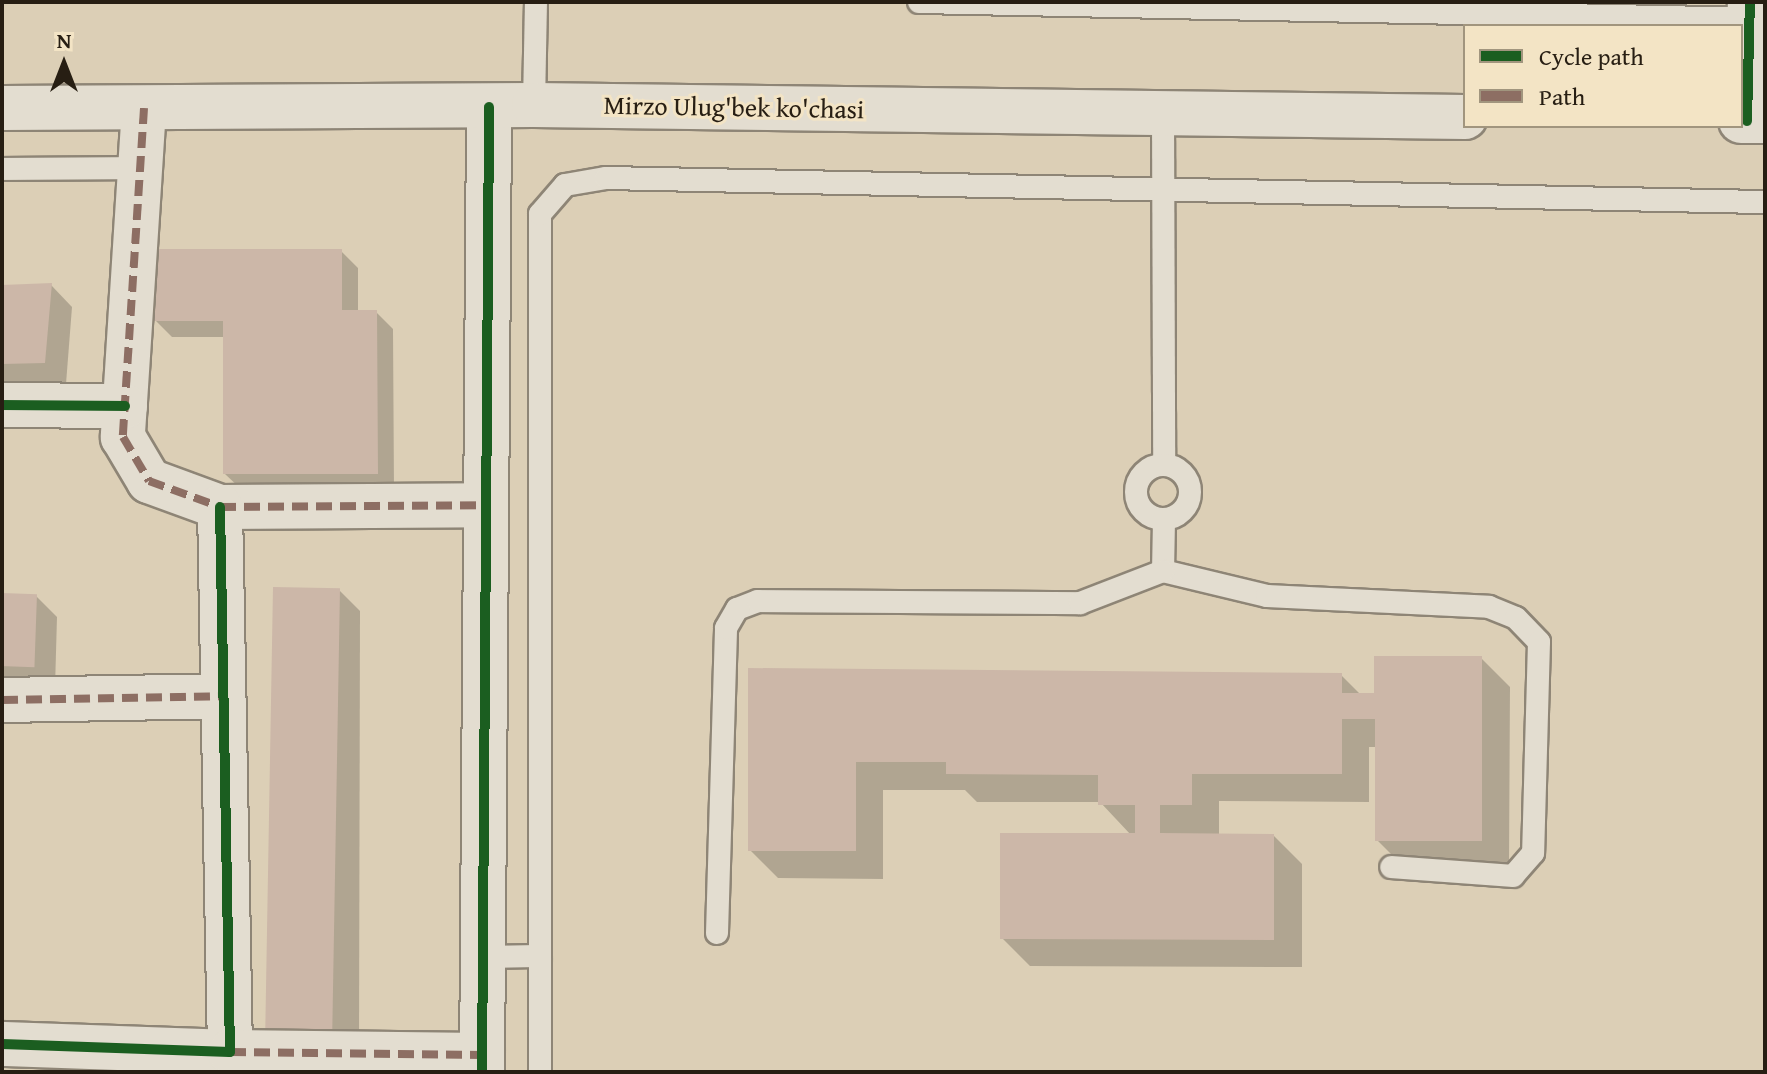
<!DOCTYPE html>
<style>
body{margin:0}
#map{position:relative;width:1767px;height:1074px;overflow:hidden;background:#dccfb6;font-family:"Gentium Book Plus",serif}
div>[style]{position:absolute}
.shadow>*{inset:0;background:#0003}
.building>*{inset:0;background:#ccb7a8;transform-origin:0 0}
.roads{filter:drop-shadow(2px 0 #8e8576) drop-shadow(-2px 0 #8e8576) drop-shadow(0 2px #8e8576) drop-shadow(0 -2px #8e8576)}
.service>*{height:22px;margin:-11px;padding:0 11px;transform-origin:11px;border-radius:11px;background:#e3ddd0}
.service>.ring{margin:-11px;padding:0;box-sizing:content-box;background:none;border:22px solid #e3ddd0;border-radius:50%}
.minor>*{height:44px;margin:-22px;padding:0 22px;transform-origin:22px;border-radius:22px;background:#e3ddd0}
.tertiary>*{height:44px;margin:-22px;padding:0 22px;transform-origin:22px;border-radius:22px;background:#e3ddd0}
.secondary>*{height:44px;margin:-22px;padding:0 22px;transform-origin:22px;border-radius:22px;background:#e3ddd0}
.quiet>*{height:8px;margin-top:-4px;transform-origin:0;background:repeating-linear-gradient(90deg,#8d6e63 0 16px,transparent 0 24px)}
.cycleway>*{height:10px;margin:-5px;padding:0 5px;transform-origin:5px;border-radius:5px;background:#1b5e20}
span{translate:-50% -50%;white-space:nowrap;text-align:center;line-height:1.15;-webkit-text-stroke:6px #f3e4c5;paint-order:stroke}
.street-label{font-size:26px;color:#271e13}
.frame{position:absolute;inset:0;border:4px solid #271e13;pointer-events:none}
.legend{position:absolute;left:1463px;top:24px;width:280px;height:104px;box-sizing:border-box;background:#f3e4c5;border:2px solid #a1957e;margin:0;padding:10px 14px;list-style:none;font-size:24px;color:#271e13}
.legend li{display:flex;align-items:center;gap:16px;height:40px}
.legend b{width:40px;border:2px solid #a1957e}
.north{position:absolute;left:24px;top:24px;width:80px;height:80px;-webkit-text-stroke:6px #f3e4c5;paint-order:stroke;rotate:0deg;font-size:22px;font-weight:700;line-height:32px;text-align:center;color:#271e13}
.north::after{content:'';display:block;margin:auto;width:28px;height:36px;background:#271e13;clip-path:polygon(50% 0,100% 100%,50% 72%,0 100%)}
</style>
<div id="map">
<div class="shadow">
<div style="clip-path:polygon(341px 251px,358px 268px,358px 312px,376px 312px,393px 329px,394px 490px,242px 490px,225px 474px,225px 337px,172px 337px,155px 320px)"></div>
<div style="clip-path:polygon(51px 285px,72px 307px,66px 384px,2px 385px,2px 287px)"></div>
<div style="clip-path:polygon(339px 590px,360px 611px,359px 1059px,295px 1058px)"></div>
<div style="clip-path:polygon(2px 595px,36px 596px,57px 617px,55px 688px,2px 686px)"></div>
<div style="clip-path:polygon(1481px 658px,1510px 687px,1509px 868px,1405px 868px,1377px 840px,1377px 747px,1369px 747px,1369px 802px,1219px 801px,1219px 836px,1274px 836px,1302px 864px,1302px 967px,1030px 966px,1002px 938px,1131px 835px,1100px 802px,977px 802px,965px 790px,883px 790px,883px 879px,778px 878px,750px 850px,750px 670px,1341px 675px,1361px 695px,1376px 695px)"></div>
</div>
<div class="building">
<div style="clip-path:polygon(153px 249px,342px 249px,342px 310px,377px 310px,378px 474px,223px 474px,223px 321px,153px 321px)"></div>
<div style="clip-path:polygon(52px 283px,45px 363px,2px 364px,2px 285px)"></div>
<div style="left:273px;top:587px;width:67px;height:451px;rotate:1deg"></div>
<div style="left:2px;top:593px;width:35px;height:73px;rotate:2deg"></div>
<div style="clip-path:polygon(1374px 656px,1482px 656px,1482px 841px,1375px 841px,1375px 719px,1342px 719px,1342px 774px,1192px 774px,1192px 805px,1160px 805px,1160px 833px,1274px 834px,1274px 940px,1000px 939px,1000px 833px,1135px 833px,1135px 805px,1098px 805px,1098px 775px,946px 774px,946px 762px,856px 762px,856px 851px,748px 851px,748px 668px,1342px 673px,1342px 693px,1374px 693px)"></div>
</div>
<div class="roads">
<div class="service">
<div style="left:919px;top:2px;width:837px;rotate:1.16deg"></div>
<div style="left:534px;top:105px;width:103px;rotate:-88.9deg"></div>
<div style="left:1163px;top:113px;width:352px;rotate:89.8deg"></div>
<div style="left:2px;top:169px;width:138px;rotate:-0.4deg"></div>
<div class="ring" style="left:1136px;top:465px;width:32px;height:32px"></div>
<div style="left:1164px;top:520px;width:51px;rotate:91.1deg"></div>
<div style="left:1163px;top:571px;width:107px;rotate:13.5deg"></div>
<div style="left:1267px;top:596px;width:222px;rotate:2.8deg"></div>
<div style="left:1489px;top:607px;width:29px;rotate:22deg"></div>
<div style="left:1516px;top:618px;width:33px;rotate:46deg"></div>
<div style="left:1539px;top:642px;width:211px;rotate:91.6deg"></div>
<div style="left:1533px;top:853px;width:30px;rotate:131deg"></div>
<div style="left:1513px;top:876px;width:122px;rotate:-175.8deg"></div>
<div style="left:717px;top:933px;width:305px;rotate:-88.3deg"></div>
<div style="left:726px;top:628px;width:22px;rotate:-60deg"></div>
<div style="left:737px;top:609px;width:22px;rotate:-21deg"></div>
<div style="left:758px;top:601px;width:322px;rotate:0.4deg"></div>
<div style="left:1080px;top:603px;width:89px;rotate:-21.1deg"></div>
<div style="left:483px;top:957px;width:57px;rotate:-1deg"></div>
<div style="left:540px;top:1072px;width:858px;rotate:-90deg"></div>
<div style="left:540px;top:214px;width:38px;rotate:-49deg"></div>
<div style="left:565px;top:185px;width:42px;rotate:-9.7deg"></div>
<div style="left:606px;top:178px;width:1159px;rotate:1.19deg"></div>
</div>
<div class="minor">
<div style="left:144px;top:108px;width:330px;rotate:93.7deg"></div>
<div style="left:123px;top:437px;width:51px;rotate:59.4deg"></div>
<div style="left:149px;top:481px;width:76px;rotate:20.1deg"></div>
<div style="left:220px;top:507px;width:266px;rotate:-0.4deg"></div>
<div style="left:2px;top:405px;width:123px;rotate:0.5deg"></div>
<div style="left:2px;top:700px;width:221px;rotate:-1deg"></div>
<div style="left:2px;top:1044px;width:228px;rotate:2deg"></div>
<div style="left:230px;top:1052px;width:545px;rotate:-91.05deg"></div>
<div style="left:230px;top:1052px;width:252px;rotate:0.7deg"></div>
<div style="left:482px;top:1072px;width:965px;rotate:-89.58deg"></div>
</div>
<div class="tertiary">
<div style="left:1747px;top:121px;width:119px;rotate:-88.6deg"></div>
</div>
<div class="secondary">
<div style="left:2px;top:108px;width:532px;rotate:-0.32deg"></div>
<div style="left:534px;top:105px;width:931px;rotate:0.74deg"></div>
<div style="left:1741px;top:121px;width:24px"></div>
</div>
</div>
<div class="quiet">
<div style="left:144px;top:108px;width:330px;rotate:93.7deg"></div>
<div style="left:123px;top:437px;width:51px;rotate:59.4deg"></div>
<div style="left:149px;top:481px;width:76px;rotate:20.1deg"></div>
<div style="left:220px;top:507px;width:266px;rotate:-0.4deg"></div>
<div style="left:2px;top:700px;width:221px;rotate:-1deg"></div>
<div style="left:230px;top:1052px;width:252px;rotate:0.7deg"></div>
</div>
<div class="cycleway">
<div style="left:1747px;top:121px;width:119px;rotate:-88.6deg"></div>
<div style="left:2px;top:405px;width:123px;rotate:0.5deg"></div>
<div style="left:2px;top:1044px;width:228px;rotate:2deg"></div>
<div style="left:230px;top:1052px;width:545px;rotate:-91.05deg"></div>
<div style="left:482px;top:1072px;width:965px;rotate:-89.58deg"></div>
</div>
<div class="street-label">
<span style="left:734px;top:107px;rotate:1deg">Mirzo Ulug'bek ko'chasi</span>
</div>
<div class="frame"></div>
<ul class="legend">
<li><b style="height:10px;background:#1b5e20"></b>Cycle path</li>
<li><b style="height:10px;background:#8d6e63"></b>Path</li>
</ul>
<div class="north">N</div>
</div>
